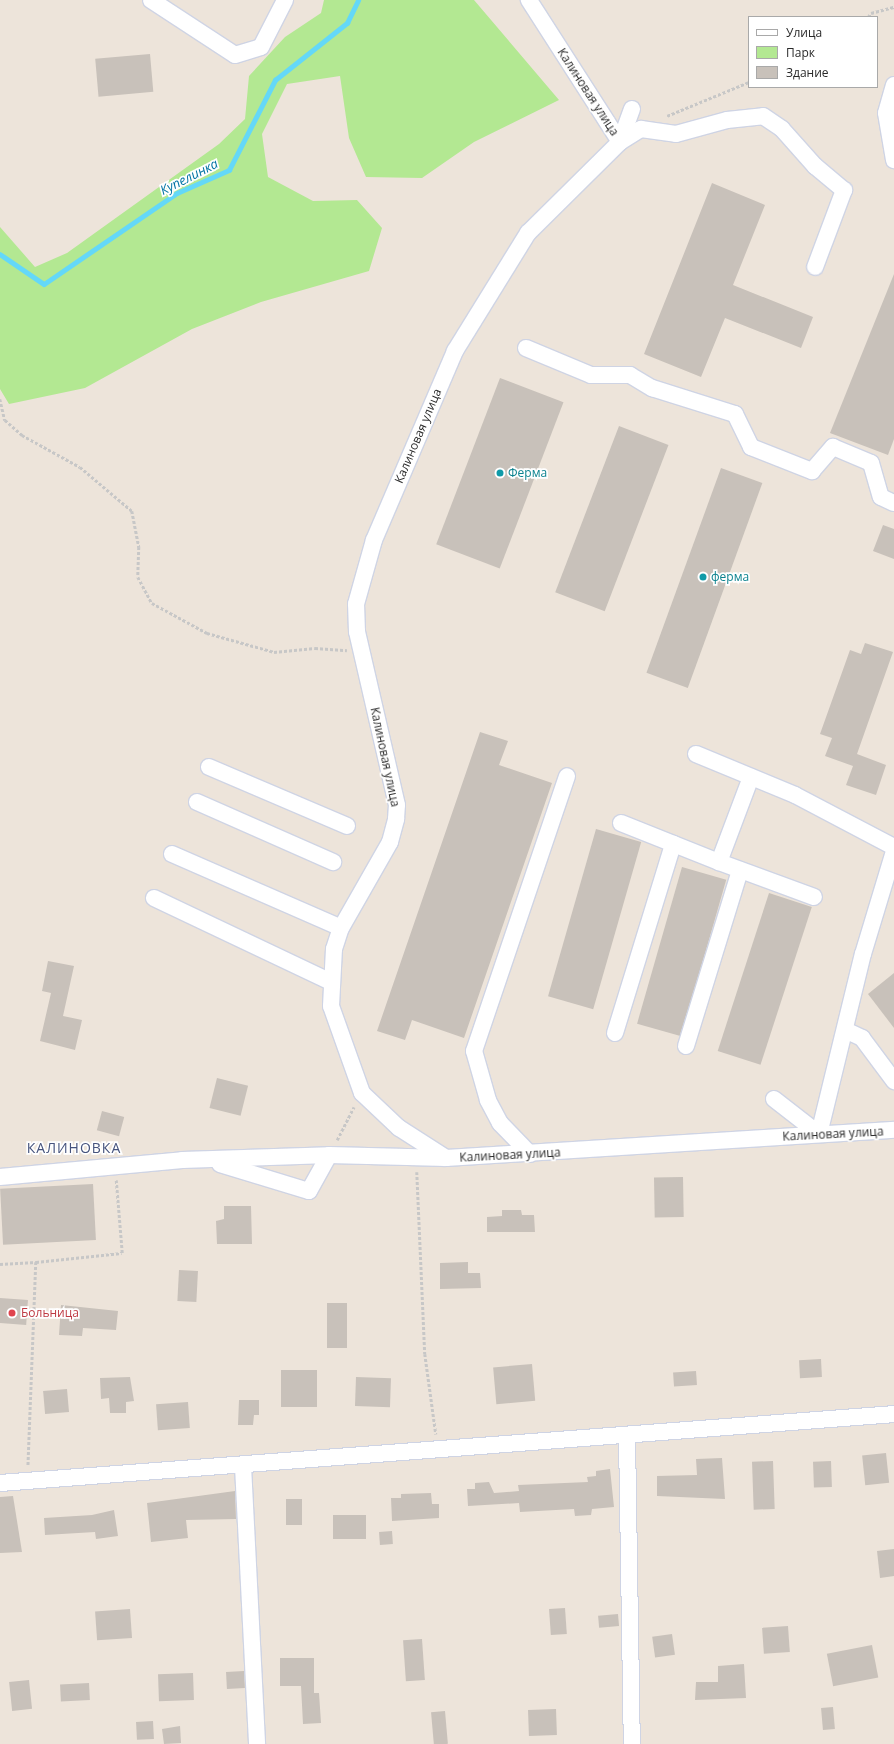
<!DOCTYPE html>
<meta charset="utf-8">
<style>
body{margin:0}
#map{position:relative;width:894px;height:1744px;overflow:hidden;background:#ede4da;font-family:"Open Sans",sans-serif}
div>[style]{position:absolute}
.green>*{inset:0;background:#b3e892}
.stream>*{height:4.5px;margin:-2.25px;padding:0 2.25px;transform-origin:2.25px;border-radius:2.25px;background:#64d8f8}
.building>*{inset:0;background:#c8c1ba;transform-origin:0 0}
.path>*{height:2.5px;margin-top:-1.25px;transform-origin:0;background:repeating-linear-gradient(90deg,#c7c7c7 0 3px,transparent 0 5px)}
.roads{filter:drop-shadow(1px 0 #cfd4e4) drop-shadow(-1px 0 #cfd4e4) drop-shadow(0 1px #cfd4e4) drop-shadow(0 -1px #cfd4e4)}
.minor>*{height:16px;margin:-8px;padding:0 8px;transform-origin:8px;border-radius:8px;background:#fff}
.dots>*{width:11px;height:11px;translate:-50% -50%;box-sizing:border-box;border:2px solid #fff;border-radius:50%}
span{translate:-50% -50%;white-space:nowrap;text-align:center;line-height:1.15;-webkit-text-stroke:3.5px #fff;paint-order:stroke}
.street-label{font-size:12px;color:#292929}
.culture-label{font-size:12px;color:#0d838f}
.left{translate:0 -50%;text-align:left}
.health-label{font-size:12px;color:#be3a42}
.water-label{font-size:13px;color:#0374a4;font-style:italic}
.quarter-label{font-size:14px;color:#46537d;letter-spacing:1px}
.legend{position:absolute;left:748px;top:16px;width:130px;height:72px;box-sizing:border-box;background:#fff;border:1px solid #a9a9a9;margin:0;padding:5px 7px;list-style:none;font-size:12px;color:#292929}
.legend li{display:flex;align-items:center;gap:8px;height:20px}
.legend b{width:20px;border:1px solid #a9a9a9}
</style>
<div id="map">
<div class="green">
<div style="clip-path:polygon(324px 0,474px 0,559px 100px,474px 142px,422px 178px,366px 177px,349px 138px,340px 76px,287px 84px,262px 134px,268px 177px,313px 201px,357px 200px,382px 228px,369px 271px,261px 302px,192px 329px,85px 388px,9px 404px,0 389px,0 227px,35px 267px,67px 253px,219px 144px,245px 119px,249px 76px,285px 37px,321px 13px)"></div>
</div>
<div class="stream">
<div style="left:0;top:254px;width:53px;rotate:34.3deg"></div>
<div style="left:44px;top:284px;width:161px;rotate:-34.4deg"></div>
<div style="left:177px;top:193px;width:57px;rotate:-23.9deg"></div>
<div style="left:229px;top:170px;width:101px;rotate:-62.9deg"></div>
<div style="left:275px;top:80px;width:92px;rotate:-38.4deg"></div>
<div style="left:347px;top:23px;width:25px;rotate:-64deg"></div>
</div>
<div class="building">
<div style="left:150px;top:54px;width:38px;height:55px;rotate:85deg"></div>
<div style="clip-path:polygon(712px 183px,765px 205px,733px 285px,813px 317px,801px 348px,725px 318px,701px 377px,644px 354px)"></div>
<div style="clip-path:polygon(894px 274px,894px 439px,888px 455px,830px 433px)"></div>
<div style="left:500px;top:378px;width:68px;height:178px;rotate:21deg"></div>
<div style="left:619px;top:426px;width:53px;height:178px;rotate:21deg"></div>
<div style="left:721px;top:468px;width:44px;height:218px;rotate:20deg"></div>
<div style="clip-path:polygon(883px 525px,894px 529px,894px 559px,873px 551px)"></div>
<div style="clip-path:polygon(865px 643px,893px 652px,857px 754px,886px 765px,876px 795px,846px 785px,853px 766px,825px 756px,832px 738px,820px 734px,850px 650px,861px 654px)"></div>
<div style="clip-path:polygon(480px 732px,508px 741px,499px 765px,552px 783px,464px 1038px,412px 1020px,405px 1040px,377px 1031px)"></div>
<div style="left:596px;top:829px;width:47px;height:174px;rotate:16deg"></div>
<div style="left:682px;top:867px;width:46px;height:163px;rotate:16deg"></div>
<div style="left:769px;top:893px;width:45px;height:166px;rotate:18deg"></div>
<div style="clip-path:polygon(48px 961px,74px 966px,63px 1016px,82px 1020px,75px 1050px,40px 1041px,51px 993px,42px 991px)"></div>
<div style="clip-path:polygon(894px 973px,894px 1028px,868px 994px)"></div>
<div style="left:217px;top:1078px;width:32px;height:31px;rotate:14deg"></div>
<div style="left:102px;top:1111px;width:23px;height:20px;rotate:15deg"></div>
<div style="left:683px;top:1177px;width:40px;height:29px;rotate:89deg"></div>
<div style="left:93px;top:1184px;width:56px;height:93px;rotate:87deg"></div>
<div style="clip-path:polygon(224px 1206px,251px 1206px,252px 1244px,217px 1244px,216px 1221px,224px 1219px)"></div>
<div style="clip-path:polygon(502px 1210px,521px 1210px,522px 1215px,534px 1215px,535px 1232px,487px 1232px,487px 1217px,502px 1216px)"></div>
<div style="clip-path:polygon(468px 1262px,468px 1273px,480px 1273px,481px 1288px,440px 1289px,440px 1263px)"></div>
<div style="left:179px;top:1270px;width:19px;height:31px;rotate:3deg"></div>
<div style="left:0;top:1298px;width:28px;height:25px;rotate:4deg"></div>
<div style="left:327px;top:1303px;width:20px;height:45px"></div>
<div style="clip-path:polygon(61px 1305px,118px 1311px,116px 1330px,83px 1328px,82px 1336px,59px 1335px)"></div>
<div style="left:821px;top:1359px;width:18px;height:22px;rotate:87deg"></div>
<div style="left:532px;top:1364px;width:37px;height:39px;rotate:85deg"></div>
<div style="left:281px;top:1370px;width:36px;height:37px"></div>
<div style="left:696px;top:1371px;width:14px;height:23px;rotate:86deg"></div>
<div style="clip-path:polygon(130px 1377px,134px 1401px,126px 1402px,126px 1413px,110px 1413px,109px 1398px,101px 1399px,100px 1378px)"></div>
<div style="left:356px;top:1377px;width:35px;height:29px;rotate:2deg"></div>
<div style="left:67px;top:1389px;width:23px;height:24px;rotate:85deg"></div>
<div style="clip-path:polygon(239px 1400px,259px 1400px,259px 1415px,254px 1415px,253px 1425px,238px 1425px)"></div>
<div style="left:188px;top:1402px;width:26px;height:32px;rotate:86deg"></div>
<div style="left:886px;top:1453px;width:30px;height:24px;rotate:84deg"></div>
<div style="clip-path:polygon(722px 1458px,725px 1499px,657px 1496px,657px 1476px,697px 1475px,696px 1459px)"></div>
<div style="left:773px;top:1461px;width:48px;height:21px;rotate:88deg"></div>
<div style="left:831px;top:1461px;width:26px;height:18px;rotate:88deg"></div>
<div style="clip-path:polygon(610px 1469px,614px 1507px,592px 1509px,591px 1515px,575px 1516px,574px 1509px,520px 1512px,519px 1503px,468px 1506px,467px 1489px,475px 1489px,475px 1483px,489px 1482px,494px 1493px,519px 1491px,518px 1485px,588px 1482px,587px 1477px,596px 1476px,596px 1471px)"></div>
<div style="clip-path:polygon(235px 1491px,236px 1519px,186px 1520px,188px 1538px,151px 1542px,147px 1503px)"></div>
<div style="clip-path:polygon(431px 1493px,432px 1504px,439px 1504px,439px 1518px,392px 1521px,391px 1498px,401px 1498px,401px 1494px)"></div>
<div style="clip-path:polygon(13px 1496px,22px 1552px,0 1553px,0 1497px)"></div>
<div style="left:286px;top:1499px;width:16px;height:26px"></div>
<div style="clip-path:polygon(114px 1510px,118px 1536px,96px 1539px,95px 1532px,45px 1535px,44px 1518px,92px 1515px)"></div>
<div style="left:333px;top:1515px;width:33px;height:24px"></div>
<div style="left:392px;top:1531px;width:13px;height:13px;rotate:86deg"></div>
<div style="clip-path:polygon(894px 1549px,894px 1576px,880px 1578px,877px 1551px)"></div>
<div style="left:565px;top:1608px;width:26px;height:16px;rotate:86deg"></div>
<div style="left:130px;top:1609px;width:29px;height:35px;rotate:86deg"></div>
<div style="left:618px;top:1614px;width:12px;height:20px;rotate:85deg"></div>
<div style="left:788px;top:1626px;width:26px;height:26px;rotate:86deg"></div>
<div style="left:672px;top:1634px;width:21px;height:20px;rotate:82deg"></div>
<div style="left:422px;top:1639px;width:41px;height:19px;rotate:86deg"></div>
<div style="left:872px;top:1645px;width:33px;height:46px;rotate:79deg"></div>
<div style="clip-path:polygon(280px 1658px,314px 1658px,314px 1693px,319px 1693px,321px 1723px,303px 1724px,301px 1686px,280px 1686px)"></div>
<div style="clip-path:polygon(744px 1664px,746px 1698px,695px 1700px,696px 1682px,718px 1682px,718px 1666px)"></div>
<div style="left:244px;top:1671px;width:17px;height:18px;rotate:87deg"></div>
<div style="left:193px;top:1673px;width:27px;height:35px;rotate:88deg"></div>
<div style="left:29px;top:1680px;width:29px;height:20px;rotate:84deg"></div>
<div style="left:89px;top:1683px;width:17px;height:29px;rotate:87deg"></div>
<div style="left:833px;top:1707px;width:22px;height:12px;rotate:85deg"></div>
<div style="left:556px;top:1709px;width:26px;height:28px;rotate:88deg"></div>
<div style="left:445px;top:1711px;width:33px;height:14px;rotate:85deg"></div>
<div style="left:153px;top:1721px;width:18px;height:17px;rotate:87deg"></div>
<div style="clip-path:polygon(180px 1726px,181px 1743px,164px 1744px,162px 1729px)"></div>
</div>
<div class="path">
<div style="left:868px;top:17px;width:5px;rotate:-53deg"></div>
<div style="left:871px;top:13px;width:24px;rotate:-15deg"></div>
<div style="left:667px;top:116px;width:89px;rotate:-22.5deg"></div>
<div style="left:0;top:399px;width:22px;rotate:77deg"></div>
<div style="left:5px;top:420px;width:23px;rotate:41deg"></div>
<div style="left:22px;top:435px;width:66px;rotate:28.9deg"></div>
<div style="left:80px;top:467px;width:68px;rotate:40.2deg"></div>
<div style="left:132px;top:511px;width:37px;rotate:79deg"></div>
<div style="left:139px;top:547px;width:30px;rotate:92deg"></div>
<div style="left:138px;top:577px;width:30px;rotate:62deg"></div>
<div style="left:152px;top:603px;width:63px;rotate:28.6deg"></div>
<div style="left:207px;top:633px;width:70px;rotate:15.8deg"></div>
<div style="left:274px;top:652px;width:41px;rotate:-5.6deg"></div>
<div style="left:315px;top:648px;width:32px;rotate:4deg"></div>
<div style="left:337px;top:1140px;width:37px;rotate:-63deg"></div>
<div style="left:417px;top:1172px;width:182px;rotate:87.5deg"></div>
<div style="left:425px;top:1354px;width:81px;rotate:82.2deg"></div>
<div style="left:36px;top:1262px;width:86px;rotate:-6deg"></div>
<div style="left:122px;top:1253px;width:73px;rotate:-94.7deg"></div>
<div style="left:0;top:1264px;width:36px;rotate:-3deg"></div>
<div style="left:36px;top:1262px;width:204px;rotate:92.2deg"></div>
</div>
<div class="roads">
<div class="minor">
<div style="left:151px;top:0;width:100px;rotate:33.2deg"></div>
<div style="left:235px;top:55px;width:27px;rotate:-17deg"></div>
<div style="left:261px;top:47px;width:53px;rotate:-62.9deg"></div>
<div style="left:894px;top:85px;width:29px;rotate:106deg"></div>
<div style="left:886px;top:113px;width:48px;rotate:80.3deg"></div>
<div style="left:620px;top:142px;width:25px;rotate:-32deg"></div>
<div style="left:641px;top:129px;width:35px;rotate:8deg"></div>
<div style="left:676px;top:134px;width:53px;rotate:-15.4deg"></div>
<div style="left:727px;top:120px;width:36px;rotate:-6deg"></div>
<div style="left:763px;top:116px;width:23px;rotate:34deg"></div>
<div style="left:782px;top:129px;width:50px;rotate:48.3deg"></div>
<div style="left:815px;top:166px;width:38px;rotate:40deg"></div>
<div style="left:844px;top:190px;width:82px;rotate:110.6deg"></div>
<div style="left:620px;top:142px;width:35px;rotate:-70deg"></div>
<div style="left:526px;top:348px;width:70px;rotate:22.6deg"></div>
<div style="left:591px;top:375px;width:39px"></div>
<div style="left:630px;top:375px;width:26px;rotate:31deg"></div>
<div style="left:652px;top:388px;width:87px;rotate:17.4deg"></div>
<div style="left:735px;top:414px;width:37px;rotate:64deg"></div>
<div style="left:751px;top:447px;width:66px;rotate:21.5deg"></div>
<div style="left:812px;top:471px;width:32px;rotate:-49deg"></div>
<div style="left:833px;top:447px;width:41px;rotate:22.8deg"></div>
<div style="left:871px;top:463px;width:35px;rotate:74deg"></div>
<div style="left:881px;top:497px;width:14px;rotate:25deg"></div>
<div style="left:696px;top:754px;width:107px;rotate:22.5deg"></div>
<div style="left:795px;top:795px;width:112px;rotate:27.7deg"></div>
<div style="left:209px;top:767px;width:150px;rotate:23.1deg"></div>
<div style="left:751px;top:777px;width:91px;rotate:110.6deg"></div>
<div style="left:719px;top:862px;width:101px;rotate:20.2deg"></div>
<div style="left:197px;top:802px;width:149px;rotate:23.8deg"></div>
<div style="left:621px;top:823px;width:105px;rotate:21.7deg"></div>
<div style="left:172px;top:854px;width:184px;rotate:23.6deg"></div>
<div style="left:154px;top:898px;width:196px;rotate:25.4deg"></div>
<div style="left:845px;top:1030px;width:19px;rotate:25deg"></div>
<div style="left:862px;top:1038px;width:54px;rotate:53.3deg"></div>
<div style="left:615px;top:1033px;width:198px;rotate:-72.9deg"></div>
<div style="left:686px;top:1046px;width:184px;rotate:-72.9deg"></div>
<div style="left:774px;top:1099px;width:57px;rotate:37.9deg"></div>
<div style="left:819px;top:1134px;width:185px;rotate:-76.3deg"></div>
<div style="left:863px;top:954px;width:108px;rotate:-73.2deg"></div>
<div style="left:530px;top:1154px;width:43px;rotate:-134.1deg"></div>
<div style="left:500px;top:1123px;width:26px;rotate:-118deg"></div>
<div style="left:488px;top:1100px;width:51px;rotate:-105.9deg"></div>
<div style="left:474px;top:1051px;width:290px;rotate:-71.3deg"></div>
<div style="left:446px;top:1158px;width:56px;rotate:-147.4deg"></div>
<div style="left:399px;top:1128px;width:51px;rotate:-136.6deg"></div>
<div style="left:362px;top:1093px;width:92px;rotate:-109.6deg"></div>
<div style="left:331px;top:1006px;width:57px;rotate:-87deg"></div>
<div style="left:334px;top:949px;width:22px;rotate:-72deg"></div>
<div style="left:341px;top:928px;width:99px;rotate:-60.3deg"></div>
<div style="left:390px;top:842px;width:24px;rotate:-75deg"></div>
<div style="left:396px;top:819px;width:14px;rotate:-86deg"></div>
<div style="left:397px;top:805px;width:178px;rotate:-103deg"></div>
<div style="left:357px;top:632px;width:28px;rotate:-92deg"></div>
<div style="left:356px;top:604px;width:66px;rotate:-74.3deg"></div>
<div style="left:374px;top:540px;width:206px;rotate:-66.8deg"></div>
<div style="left:455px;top:351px;width:139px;rotate:-58.3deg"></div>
<div style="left:528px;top:233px;width:129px;rotate:-44.7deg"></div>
<div style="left:620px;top:142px;width:169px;rotate:-122.7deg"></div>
<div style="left:220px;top:1164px;width:93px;rotate:16.9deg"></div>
<div style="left:309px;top:1191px;width:41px;rotate:-60.9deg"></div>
<div style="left:0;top:1177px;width:183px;rotate:-5.3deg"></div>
<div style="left:182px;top:1160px;width:147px;rotate:-1.9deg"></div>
<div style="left:329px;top:1155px;width:117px;rotate:1.5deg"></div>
<div style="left:446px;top:1158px;width:449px;rotate:-3.6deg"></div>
<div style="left:627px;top:1436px;width:308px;rotate:89.1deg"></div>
<div style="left:243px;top:1466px;width:278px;rotate:87.1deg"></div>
<div style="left:0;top:1483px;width:897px;rotate:-4.41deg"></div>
</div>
</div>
<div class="dots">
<div style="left:500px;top:473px;background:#0f9aa8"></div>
<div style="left:703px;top:577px;background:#0f9aa8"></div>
<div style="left:12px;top:1313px;background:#e0444e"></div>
</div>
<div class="street-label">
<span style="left:588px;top:92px;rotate:57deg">Калиновая улица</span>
<span style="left:418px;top:436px;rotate:-67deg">Калиновая улица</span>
<span style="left:385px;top:757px;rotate:78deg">Калиновая улица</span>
<span style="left:833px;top:1134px;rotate:-3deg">Калиновая улица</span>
<span style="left:510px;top:1155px;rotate:-3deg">Калиновая улица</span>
</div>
<div class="culture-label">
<span class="left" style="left:508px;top:473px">Ферма</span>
<span class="left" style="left:711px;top:577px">ферма</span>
</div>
<div class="health-label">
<span class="left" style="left:21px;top:1313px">Больница</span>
</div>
<div class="water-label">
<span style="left:189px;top:177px;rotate:-27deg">Купелинка</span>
</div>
<div class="quarter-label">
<span style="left:74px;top:1148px">КАЛИНОВКА</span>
</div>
<ul class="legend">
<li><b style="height:5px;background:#fff"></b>Улица</li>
<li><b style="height:11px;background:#b3e892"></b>Парк</li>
<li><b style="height:11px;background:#c8c1ba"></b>Здание</li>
</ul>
</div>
